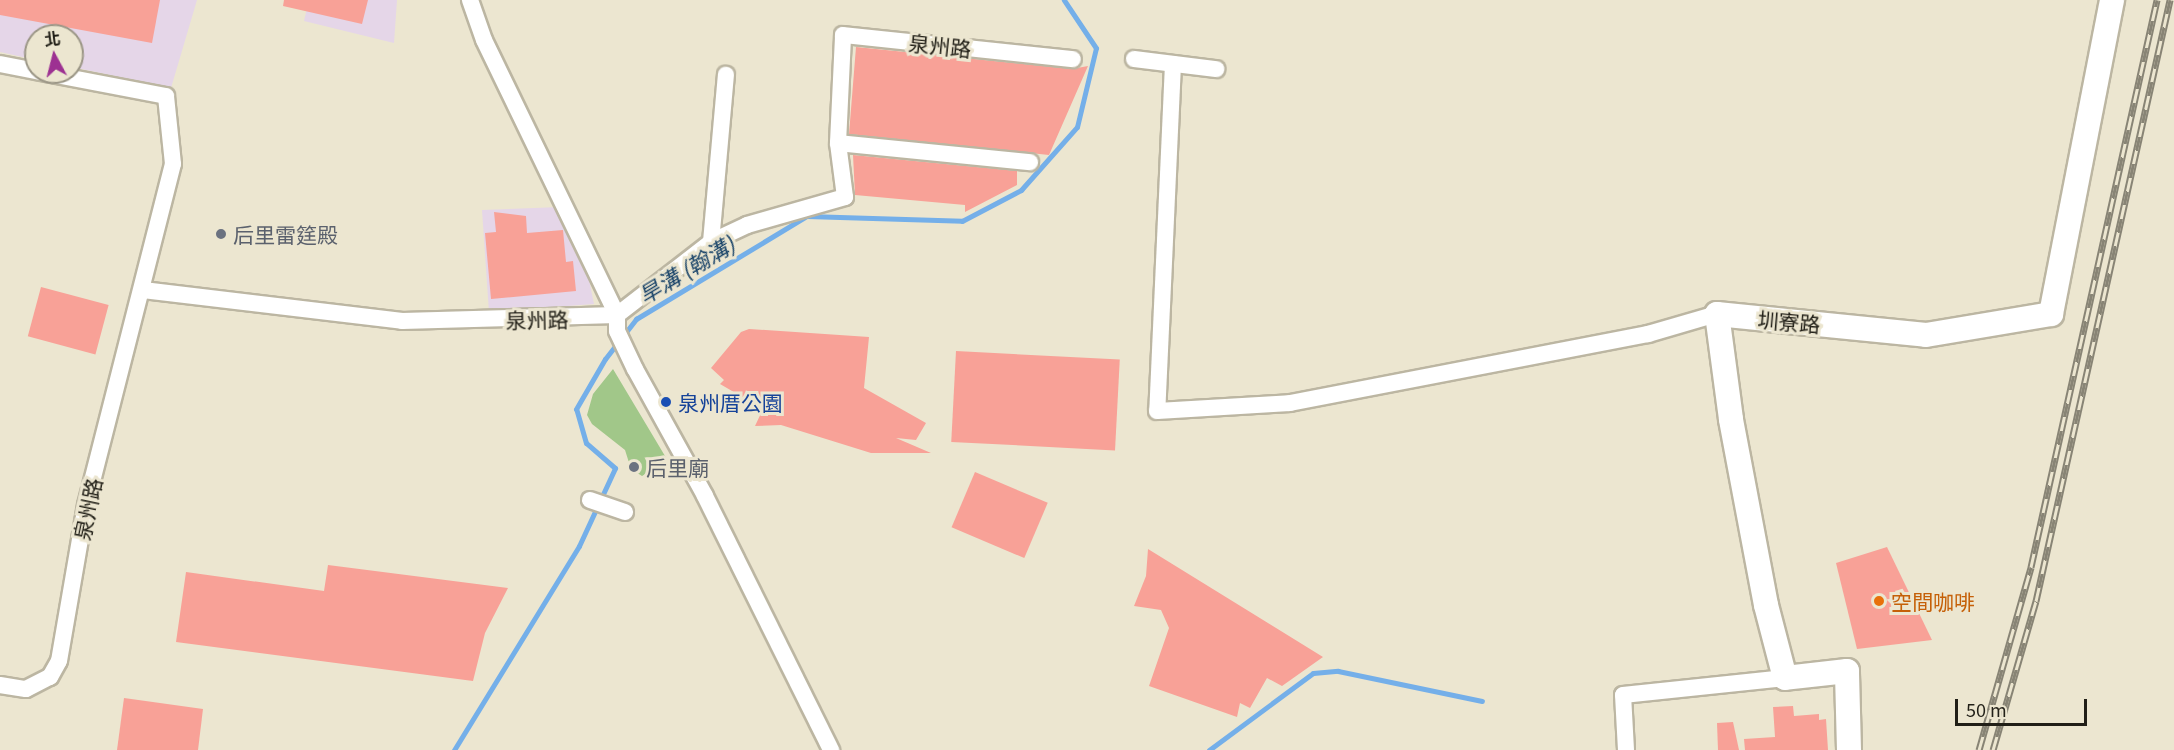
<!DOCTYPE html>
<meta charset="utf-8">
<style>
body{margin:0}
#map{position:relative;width:2174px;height:750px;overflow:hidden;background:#ece6d0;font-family:Georgia,"Noto Sans TC",serif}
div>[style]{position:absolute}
.industrial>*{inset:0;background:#e5d6e8}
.green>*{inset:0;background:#a1c789}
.stream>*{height:5px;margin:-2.5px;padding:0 2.5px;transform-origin:2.5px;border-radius:2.5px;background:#74afe9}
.building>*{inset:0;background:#f8a197;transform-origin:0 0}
.roads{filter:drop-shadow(2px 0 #bcb6a2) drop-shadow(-2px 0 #bcb6a2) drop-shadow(0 2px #bcb6a2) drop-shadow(0 -2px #bcb6a2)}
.street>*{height:16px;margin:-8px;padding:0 8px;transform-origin:8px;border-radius:8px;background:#fff}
.secondary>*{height:24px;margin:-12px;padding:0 12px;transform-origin:12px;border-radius:12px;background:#fff}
.rail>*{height:7px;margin-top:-3.5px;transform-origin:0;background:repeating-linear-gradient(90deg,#ece6d0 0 14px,#888475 0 28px);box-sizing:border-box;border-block:2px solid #888475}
.dots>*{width:16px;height:16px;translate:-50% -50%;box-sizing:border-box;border:3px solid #ece6d0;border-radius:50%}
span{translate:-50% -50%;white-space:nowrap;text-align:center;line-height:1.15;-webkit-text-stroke:6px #ece6d0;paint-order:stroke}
.street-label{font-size:21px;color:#211f17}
.worship-label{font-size:21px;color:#5b616d}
.left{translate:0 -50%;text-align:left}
.transit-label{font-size:21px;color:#164399}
.food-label{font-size:21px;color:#c56008}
.water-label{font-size:22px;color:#164167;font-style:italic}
.north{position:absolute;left:24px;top:24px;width:60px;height:60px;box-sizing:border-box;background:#ece6d0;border:2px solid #9b9686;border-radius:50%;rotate:353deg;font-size:16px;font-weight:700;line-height:24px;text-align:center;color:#211f17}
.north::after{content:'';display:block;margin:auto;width:21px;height:27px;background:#9d3192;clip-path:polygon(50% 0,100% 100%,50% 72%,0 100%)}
.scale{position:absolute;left:1955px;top:699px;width:132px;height:27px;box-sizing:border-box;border:3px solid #211f17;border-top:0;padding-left:8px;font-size:18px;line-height:21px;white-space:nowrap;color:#211f17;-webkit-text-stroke:4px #ece6d0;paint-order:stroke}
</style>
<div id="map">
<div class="industrial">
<div style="clip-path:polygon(0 0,197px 0,171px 88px,72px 67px,72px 36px,36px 36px,36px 60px,0 52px)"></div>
<div style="clip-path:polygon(309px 0,397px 0,394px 43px,304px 21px)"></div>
<div style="clip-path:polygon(560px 207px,584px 255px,594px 304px,489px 312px,482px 210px)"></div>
</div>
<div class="green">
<div style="clip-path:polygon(613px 369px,668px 461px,642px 476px,631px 469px,625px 450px,592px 424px,587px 415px,593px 394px)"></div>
</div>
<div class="stream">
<div style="left:454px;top:750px;width:239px;rotate:-58.5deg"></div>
<div style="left:579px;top:546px;width:86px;rotate:-65.2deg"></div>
<div style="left:615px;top:468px;width:38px;rotate:-139deg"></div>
<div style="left:586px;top:443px;width:35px;rotate:-106deg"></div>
<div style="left:576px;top:409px;width:58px;rotate:-59.9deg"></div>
<div style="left:605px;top:359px;width:51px;rotate:-52.2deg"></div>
<div style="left:636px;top:319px;width:200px;rotate:-31.1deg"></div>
<div style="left:807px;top:216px;width:155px;rotate:1.8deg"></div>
<div style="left:962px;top:221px;width:67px;rotate:-27.7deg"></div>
<div style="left:1021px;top:190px;width:84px;rotate:-48.4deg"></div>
<div style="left:1077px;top:127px;width:81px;rotate:-76.5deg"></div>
<div style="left:1096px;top:48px;width:58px;rotate:-123.7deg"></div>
<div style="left:1209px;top:750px;width:129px;rotate:-36.5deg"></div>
<div style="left:1313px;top:673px;width:25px;rotate:-5deg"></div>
<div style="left:1338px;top:671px;width:147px;rotate:11.8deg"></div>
</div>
<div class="building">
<div style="clip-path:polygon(0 0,160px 0,152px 43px,0 15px)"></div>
<div style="clip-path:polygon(284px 0,368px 0,362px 24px,283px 6px)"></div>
<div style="clip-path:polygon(856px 47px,1072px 69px,1088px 66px,1049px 155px,849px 134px)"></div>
<div style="clip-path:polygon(853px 155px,1017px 171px,1017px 185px,965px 212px,965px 205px,855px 195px)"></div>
<div style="clip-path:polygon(494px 212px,526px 216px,527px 233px,563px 230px,566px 262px,573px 261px,576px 291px,491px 299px,485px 233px,496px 232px)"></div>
<div style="left:41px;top:287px;width:70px;height:51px;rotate:15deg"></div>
<div style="clip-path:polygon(749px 329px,869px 337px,864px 388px,926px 423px,916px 440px,896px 438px,931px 453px,871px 453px,781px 425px,755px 426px,763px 409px,720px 384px,724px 380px,711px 368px,741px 332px)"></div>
<div style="left:956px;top:351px;width:164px;height:91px;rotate:3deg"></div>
<div style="left:975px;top:472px;width:79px;height:60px;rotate:23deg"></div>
<div style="clip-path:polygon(1887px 547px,1932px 640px,1857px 649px,1836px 563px)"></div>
<div style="clip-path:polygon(1148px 549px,1323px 657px,1282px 686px,1267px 678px,1250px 708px,1240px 703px,1237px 717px,1149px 686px,1169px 628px,1161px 610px,1134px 606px,1146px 576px)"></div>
<div style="clip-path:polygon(328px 565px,508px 588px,485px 633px,473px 681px,176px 642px,186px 572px,324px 591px)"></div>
<div style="clip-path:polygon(124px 698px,203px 709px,198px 750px,117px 750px)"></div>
<div style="clip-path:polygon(1793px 706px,1794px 716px,1819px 714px,1819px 720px,1826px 719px,1828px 750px,1745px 750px,1744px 739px,1775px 737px,1773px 707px)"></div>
<div style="clip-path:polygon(1733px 722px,1739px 750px,1718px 750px,1717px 723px)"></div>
</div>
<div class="roads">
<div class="street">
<div style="left:470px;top:0;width:42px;rotate:70.7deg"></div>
<div style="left:484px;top:40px;width:305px;rotate:64.2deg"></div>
<div style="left:617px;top:315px;width:16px;rotate:90deg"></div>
<div style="left:617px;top:331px;width:42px;rotate:64.7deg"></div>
<div style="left:635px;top:369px;width:145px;rotate:61.1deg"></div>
<div style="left:705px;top:496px;width:284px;rotate:63.6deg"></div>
<div style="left:1134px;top:59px;width:83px;rotate:7deg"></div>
<div style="left:0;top:64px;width:37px;rotate:11deg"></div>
<div style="left:1173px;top:64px;width:347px;rotate:92.6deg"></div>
<div style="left:1157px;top:411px;width:133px;rotate:-3.4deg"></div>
<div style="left:1290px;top:403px;width:365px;rotate:-10.9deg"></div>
<div style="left:1648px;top:334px;width:72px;rotate:-16.2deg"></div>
<div style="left:838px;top:143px;width:193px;rotate:5.7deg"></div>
<div style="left:711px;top:242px;width:168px;rotate:-84.9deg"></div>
<div style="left:143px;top:290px;width:261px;rotate:6.8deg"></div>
<div style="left:402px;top:321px;width:215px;rotate:-1.6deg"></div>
<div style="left:617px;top:315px;width:119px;rotate:-37.8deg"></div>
<div style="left:711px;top:242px;width:40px;rotate:-25deg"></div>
<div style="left:747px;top:225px;width:102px;rotate:-15.9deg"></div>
<div style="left:845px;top:197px;width:54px;rotate:-97.4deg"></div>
<div style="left:838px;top:143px;width:108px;rotate:-87.3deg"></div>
<div style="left:843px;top:35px;width:231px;rotate:6deg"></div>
<div style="left:590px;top:500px;width:37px;rotate:19deg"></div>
<div style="left:0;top:685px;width:26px;rotate:9deg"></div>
<div style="left:26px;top:689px;width:27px;rotate:-27deg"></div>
<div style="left:50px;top:677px;width:18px;rotate:-61deg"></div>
<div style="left:59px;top:661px;width:158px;rotate:-80.2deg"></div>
<div style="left:86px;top:505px;width:352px;rotate:-75.7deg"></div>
<div style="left:173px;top:164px;width:68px;rotate:-95.9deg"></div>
<div style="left:166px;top:96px;width:128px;rotate:-169.2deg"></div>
<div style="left:1626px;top:750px;width:55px;rotate:-93.1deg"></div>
<div style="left:1623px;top:695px;width:163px;rotate:-6deg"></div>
</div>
<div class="secondary">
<div style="left:1849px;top:750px;width:79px;rotate:-91.5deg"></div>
<div style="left:1847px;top:671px;width:62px;rotate:173.6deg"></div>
<div style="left:1785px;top:678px;width:75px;rotate:-104.6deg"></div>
<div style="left:1766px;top:605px;width:189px;rotate:-100.7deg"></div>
<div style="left:1731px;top:419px;width:106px;rotate:-97.6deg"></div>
<div style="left:1717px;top:314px;width:210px;rotate:5.7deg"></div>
<div style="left:1926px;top:335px;width:127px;rotate:-9.5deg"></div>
<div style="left:2051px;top:314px;width:320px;rotate:-79deg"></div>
</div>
</div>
<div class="rail">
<div style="left:1979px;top:750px;width:190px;rotate:-74.1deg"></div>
<div style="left:2031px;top:567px;width:581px;rotate:-77.47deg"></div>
<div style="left:1993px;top:750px;width:155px;rotate:-73.9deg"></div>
<div style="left:2036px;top:601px;width:616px;rotate:-77.43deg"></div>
</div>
<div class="dots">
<div style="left:221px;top:234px;background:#6b7280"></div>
<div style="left:666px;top:402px;background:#1a4fb4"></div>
<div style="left:634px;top:467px;background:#6b7280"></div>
<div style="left:1879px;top:601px;background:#e8710a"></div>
</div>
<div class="street-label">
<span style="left:940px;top:45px;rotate:6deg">泉州路</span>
<span style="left:537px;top:319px;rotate:-1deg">泉州路</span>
<span style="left:1789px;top:321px;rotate:5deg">圳寮路</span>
<span style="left:87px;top:509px;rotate:-78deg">泉州路</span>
</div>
<div class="worship-label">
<span class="left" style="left:233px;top:234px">后里雷筳殿</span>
<span class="left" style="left:646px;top:467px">后里廟</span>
</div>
<div class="transit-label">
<span class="left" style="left:678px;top:402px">泉州厝公園</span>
</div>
<div class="food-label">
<span class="left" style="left:1891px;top:601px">空間咖啡</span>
</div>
<div class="water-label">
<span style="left:686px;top:269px;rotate:-31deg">旱溝 (翰溝)</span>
</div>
<div class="north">北</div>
<div class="scale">50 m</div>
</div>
